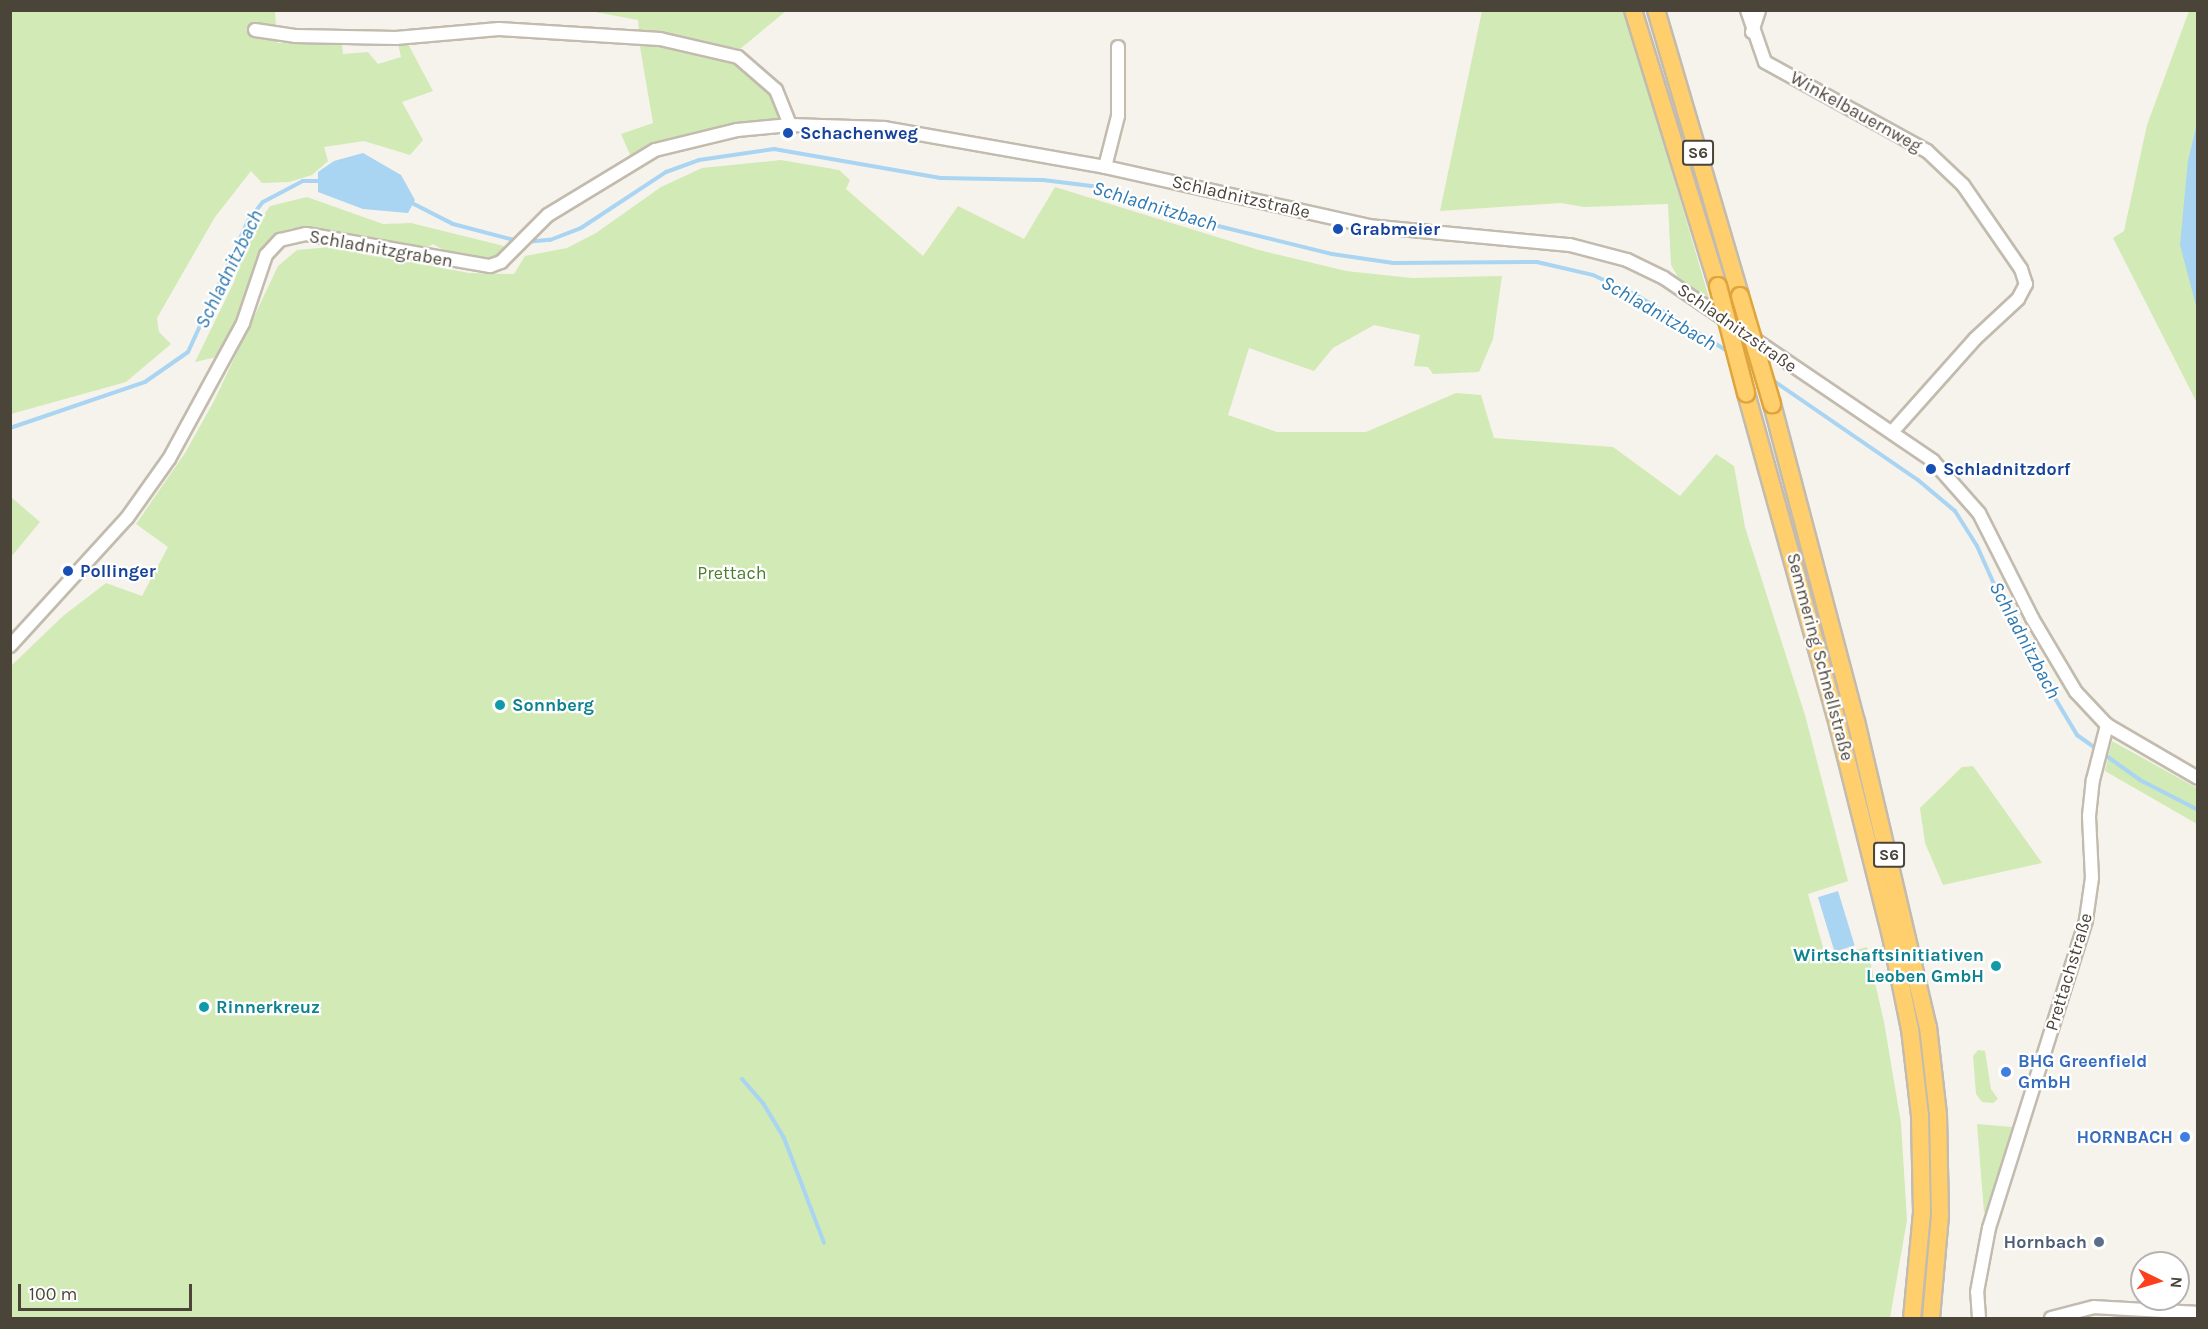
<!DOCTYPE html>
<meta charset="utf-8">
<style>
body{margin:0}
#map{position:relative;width:2208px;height:1329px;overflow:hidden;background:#f6f3ec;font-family:Karla,sans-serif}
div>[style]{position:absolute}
.green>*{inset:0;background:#d2eab5}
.water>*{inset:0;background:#a9d4f2;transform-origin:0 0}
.stream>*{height:4px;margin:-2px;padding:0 2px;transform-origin:2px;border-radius:2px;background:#a9d4f2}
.roads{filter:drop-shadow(2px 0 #c2bbae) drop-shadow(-2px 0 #c2bbae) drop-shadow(0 2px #c2bbae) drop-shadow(0 -2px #c2bbae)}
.minor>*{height:12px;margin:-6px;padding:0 6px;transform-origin:6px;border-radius:6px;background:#fff}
.highway>*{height:16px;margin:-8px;padding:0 8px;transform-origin:8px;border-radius:8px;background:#ffcf6e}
.bridges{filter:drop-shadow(2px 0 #e0a43c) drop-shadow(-2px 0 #e0a43c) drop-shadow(0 2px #e0a43c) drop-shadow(0 -2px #e0a43c)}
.highway-bridge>*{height:16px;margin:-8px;padding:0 8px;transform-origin:8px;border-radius:8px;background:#ffcf6e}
.dots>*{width:16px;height:16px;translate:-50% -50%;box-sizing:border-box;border:3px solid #fff;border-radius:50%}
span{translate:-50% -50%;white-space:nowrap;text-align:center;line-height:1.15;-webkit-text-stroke:4.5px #fff;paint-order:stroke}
.shield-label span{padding:2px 4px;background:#fff;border:2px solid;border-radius:4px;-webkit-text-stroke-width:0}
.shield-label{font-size:16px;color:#4b4439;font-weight:700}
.street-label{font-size:18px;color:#4b4439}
.transit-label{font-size:18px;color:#164399;font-weight:700}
.left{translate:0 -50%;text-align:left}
.park-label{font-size:18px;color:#4a7f2a}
.culture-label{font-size:18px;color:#0d838f;font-weight:700}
.right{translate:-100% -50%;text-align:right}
.shop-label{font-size:18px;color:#366cbe;font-weight:700}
.service-label{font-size:18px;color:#4e5e75;font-weight:700}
.water-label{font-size:20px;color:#2e7ab2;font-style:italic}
.frame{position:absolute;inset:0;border:12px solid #4b4439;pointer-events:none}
.north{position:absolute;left:2130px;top:1251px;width:60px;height:60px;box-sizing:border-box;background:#fff;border:2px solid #b7b4b0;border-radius:50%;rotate:95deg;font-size:16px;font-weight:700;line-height:24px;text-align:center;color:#4b4439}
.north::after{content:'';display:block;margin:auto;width:21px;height:27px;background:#fc3f1d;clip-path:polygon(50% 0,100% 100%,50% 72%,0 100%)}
.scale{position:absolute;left:18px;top:1284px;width:174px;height:27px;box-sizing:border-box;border:3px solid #4b4439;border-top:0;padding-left:8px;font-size:18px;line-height:21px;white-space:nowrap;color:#4b4439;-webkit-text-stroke:4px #fff;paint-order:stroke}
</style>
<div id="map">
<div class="green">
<div style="clip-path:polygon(11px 11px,275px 11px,277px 43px,342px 44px,343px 54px,368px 52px,378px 64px,401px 57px,398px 43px,407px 42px,433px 91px,402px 102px,423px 140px,410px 155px,364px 141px,324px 147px,328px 161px,312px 175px,289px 182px,262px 183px,251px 171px,215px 217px,157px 318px,159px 332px,171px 344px,126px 382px,11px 414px)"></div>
<div style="clip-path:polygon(590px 11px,786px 11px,740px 49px,639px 30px,638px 20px)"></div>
<div style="clip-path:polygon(1482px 11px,1625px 11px,1709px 298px,1678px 277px,1671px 265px,1668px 204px,1584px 207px,1561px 203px,1440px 211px)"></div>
<div style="clip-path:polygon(2189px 11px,2197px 11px,2197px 123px,2188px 160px,2197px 309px,2197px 403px,2113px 238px,2124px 231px,2147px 125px)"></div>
<div style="clip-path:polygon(639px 41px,738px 60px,773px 94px,781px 120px,697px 131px,653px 145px,631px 157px,621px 134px,653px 123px)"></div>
<div style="clip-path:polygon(781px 160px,839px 170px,850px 180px,846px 189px,923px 256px,958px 206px,1024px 239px,1055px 187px,1259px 250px,1346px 271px,1412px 278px,1502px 276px,1493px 339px,1479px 372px,1433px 374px,1428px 367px,1414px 366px,1420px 335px,1374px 325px,1333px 348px,1314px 371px,1249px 348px,1228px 415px,1277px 432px,1366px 432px,1456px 393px,1481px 395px,1494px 438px,1613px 447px,1680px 496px,1716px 454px,1734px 466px,1745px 527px,1805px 715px,1848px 881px,1808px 894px,1826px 958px,1867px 947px,1884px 1022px,1901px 1123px,1907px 1220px,1890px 1318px,11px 1318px,11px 666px,63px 616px,106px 583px,142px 596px,168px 547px,136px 524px,185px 453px,214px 401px,278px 266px,297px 250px,330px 247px,469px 273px,514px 274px,525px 256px,567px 248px,596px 233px,661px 187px,702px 168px)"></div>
<div style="clip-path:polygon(307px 197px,383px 224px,411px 223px,504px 246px,503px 254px,492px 259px,475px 259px,447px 252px,433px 244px,425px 249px,326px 230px,293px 228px,273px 234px,261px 254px,229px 341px,217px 357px,195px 362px,234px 282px,247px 240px,270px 206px)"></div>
<div style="clip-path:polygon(11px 497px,40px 522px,11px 557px)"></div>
<div style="clip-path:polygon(2112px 741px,2197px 788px,2197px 824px,2105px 771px)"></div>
<div style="clip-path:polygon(1973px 766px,2042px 863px,1943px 885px,1925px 843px,1920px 808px,1962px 767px)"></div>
<div style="clip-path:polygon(1978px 1050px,1985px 1051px,1991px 1089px,1998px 1099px,1993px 1103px,1982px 1102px,1976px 1094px,1973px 1056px)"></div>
<div style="clip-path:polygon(1977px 1124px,2012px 1127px,1987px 1213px,1984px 1212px)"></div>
</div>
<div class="water">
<div style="clip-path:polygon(2197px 123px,2198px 309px,2197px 309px,2180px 245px,2188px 160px)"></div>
<div style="clip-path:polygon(363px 153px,401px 175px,415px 200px,408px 213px,363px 209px,318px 192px,318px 172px,334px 161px)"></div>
<div style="left:1838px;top:891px;width:57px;height:21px;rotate:73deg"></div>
</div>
<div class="stream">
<div style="left:410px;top:202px;width:48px;rotate:27.1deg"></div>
<div style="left:453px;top:224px;width:67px;rotate:14.7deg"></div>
<div style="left:525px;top:242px;width:25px;rotate:-5deg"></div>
<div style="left:550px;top:240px;width:33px;rotate:-21deg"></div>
<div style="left:581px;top:228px;width:102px;rotate:-33.4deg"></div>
<div style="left:666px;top:172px;width:35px;rotate:-20deg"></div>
<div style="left:699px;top:160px;width:76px;rotate:-8.3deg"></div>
<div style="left:774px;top:149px;width:169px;rotate:9.9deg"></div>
<div style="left:940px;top:178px;width:103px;rotate:1.1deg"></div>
<div style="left:1043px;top:180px;width:57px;rotate:7deg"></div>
<div style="left:1100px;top:187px;width:120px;rotate:18.4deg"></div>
<div style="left:1214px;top:225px;width:122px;rotate:13.8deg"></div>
<div style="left:1332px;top:254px;width:62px;rotate:8.4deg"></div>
<div style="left:1393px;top:263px;width:144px;rotate:-0.4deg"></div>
<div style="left:1537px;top:262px;width:57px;rotate:13.1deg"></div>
<div style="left:1593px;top:275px;width:47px;rotate:24.9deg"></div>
<div style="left:1636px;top:295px;width:109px;rotate:31.5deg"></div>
<div style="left:1743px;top:361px;width:17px;rotate:33deg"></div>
<div style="left:1771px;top:379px;width:178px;rotate:34.5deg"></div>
<div style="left:1918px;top:480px;width:48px;rotate:40deg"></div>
<div style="left:1955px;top:511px;width:41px;rotate:57.8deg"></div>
<div style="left:1977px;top:546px;width:95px;rotate:65.9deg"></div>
<div style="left:2016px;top:633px;width:119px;rotate:59.1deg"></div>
<div style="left:2077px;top:735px;width:77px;rotate:35.5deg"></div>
<div style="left:2140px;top:780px;width:65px;rotate:27.3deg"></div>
<div style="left:10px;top:428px;width:143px;rotate:-18.8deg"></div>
<div style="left:145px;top:382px;width:52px;rotate:-34.9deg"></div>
<div style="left:188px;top:352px;width:144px;rotate:-65.4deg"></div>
<div style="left:248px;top:221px;width:24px;rotate:-52deg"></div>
<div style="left:263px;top:202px;width:45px;rotate:-27.7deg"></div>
<div style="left:303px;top:181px;width:17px"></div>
<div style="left:742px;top:1079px;width:32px;rotate:49deg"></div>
<div style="left:763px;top:1103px;width:41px;rotate:59deg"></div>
<div style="left:784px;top:1138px;width:112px;rotate:69.1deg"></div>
</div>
<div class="roads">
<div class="minor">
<div style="left:1747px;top:10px;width:55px;rotate:70.9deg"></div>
<div style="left:1765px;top:62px;width:185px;rotate:28.8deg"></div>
<div style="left:1927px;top:151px;width:50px;rotate:43.4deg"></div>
<div style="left:1963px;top:185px;width:102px;rotate:55.4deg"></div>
<div style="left:2021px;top:269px;width:16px;rotate:72deg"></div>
<div style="left:2026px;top:284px;width:17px;rotate:118deg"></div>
<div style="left:2018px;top:299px;width:59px;rotate:137.1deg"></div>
<div style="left:1975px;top:339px;width:123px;rotate:131.7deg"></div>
<div style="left:255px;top:30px;width:40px;rotate:8.5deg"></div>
<div style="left:295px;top:36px;width:101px;rotate:1.1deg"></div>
<div style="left:396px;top:38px;width:103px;rotate:-5deg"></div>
<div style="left:499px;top:29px;width:161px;rotate:3.6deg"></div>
<div style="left:660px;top:39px;width:80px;rotate:13deg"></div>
<div style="left:738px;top:57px;width:50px;rotate:41deg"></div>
<div style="left:776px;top:90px;width:38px;rotate:68deg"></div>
<div style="left:1752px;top:32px;width:23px;rotate:-72deg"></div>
<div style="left:1105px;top:167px;width:53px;rotate:-75.7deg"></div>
<div style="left:1118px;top:116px;width:69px;rotate:-90deg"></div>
<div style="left:10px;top:646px;width:173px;rotate:-47.6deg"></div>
<div style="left:127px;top:518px;width:72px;rotate:-54.6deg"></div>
<div style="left:169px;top:459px;width:155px;rotate:-61.4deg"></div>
<div style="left:243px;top:323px;width:72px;rotate:-71.3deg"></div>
<div style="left:266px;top:255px;width:21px;rotate:-47deg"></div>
<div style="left:280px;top:240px;width:27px;rotate:-13deg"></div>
<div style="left:306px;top:234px;width:187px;rotate:9.9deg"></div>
<div style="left:490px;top:266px;width:12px;rotate:-20deg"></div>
<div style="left:501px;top:262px;width:66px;rotate:-45deg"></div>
<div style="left:548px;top:215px;width:125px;rotate:-31.3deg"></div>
<div style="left:655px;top:150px;width:84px;rotate:-13.7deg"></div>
<div style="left:737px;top:130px;width:53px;rotate:-5.4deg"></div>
<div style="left:790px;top:125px;width:94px;rotate:1.8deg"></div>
<div style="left:884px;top:128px;width:224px;rotate:10deg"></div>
<div style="left:1105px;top:167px;width:270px;rotate:12.6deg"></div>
<div style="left:1368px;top:226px;width:203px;rotate:5.4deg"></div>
<div style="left:1570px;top:245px;width:59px;rotate:14.7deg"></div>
<div style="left:1627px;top:260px;width:41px;rotate:25.9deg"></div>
<div style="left:1664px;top:278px;width:325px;rotate:34.2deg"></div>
<div style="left:1933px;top:461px;width:69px;rotate:48.5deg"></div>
<div style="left:1979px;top:513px;width:118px;rotate:63.2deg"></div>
<div style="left:2032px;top:618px;width:86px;rotate:59.3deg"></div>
<div style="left:2076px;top:692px;width:45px;rotate:46.8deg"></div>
<div style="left:2107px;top:725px;width:105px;rotate:30.2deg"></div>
<div style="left:1979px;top:1318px;width:26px;rotate:-94deg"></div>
<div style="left:1977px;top:1292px;width:65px;rotate:-79.4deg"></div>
<div style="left:1989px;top:1228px;width:323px;rotate:-72.5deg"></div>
<div style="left:2086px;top:920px;width:42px;rotate:-81.9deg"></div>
<div style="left:2092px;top:878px;width:62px;rotate:-92.8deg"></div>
<div style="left:2089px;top:816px;width:36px;rotate:-84deg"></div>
<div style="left:2093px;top:780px;width:57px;rotate:-75.7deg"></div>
<div style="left:2051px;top:1318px;width:44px;rotate:-14.3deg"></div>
<div style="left:2094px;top:1307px;width:104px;rotate:3.3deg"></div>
</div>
<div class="highway">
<div style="left:1633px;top:10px;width:289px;rotate:72.9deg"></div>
<div style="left:1656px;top:10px;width:298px;rotate:73.6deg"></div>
<div style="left:1746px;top:393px;width:345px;rotate:74.5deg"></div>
<div style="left:1838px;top:725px;width:218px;rotate:75.9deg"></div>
<div style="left:1891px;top:936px;width:95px;rotate:78.5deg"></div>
<div style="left:1910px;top:1029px;width:88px;rotate:83.4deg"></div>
<div style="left:1920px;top:1116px;width:97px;rotate:88.8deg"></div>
<div style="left:1922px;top:1213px;width:105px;rotate:95.4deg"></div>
<div style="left:1772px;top:404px;width:328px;rotate:75.2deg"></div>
<div style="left:1856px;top:721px;width:314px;rotate:76.8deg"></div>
<div style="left:1928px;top:1027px;width:89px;rotate:83.5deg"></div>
<div style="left:1938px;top:1115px;width:100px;rotate:88.9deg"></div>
<div style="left:1940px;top:1215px;width:103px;rotate:95deg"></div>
</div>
</div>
<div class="bridges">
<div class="highway-bridge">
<div style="left:1718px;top:286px;width:111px;rotate:75.3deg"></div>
<div style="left:1740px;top:296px;width:113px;rotate:73.5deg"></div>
</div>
</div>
<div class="dots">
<div style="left:788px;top:133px;background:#1a4fb4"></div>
<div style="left:1338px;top:229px;background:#1a4fb4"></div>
<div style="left:1931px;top:469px;background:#1a4fb4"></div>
<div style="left:68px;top:571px;background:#1a4fb4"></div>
<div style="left:500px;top:705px;background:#0f9aa8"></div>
<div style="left:1996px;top:966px;background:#0f9aa8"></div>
<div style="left:204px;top:1007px;background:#0f9aa8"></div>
<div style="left:2006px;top:1072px;background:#3f7fe0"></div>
<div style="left:2185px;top:1137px;background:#3f7fe0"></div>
<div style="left:2099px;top:1242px;background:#5c6f8a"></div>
</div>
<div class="shield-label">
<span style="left:1698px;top:153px">S6</span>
<span style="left:1889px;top:855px">S6</span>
</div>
<div class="street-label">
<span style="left:1856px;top:112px;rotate:29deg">Winkelbauernweg</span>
<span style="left:1241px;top:197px;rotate:13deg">Schladnitzstraße</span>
<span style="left:381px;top:249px;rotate:10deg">Schladnitzgraben</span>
<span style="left:1737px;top:328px;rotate:35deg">Schladnitzstraße</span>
<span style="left:1820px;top:657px;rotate:75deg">Semmering Schnellstraße</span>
<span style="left:2069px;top:972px;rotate:-73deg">Prettachstraße</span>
</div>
<div class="transit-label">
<span class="left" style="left:800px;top:133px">Schachenweg</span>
<span class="left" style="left:1350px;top:229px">Grabmeier</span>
<span class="left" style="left:1943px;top:469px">Schladnitzdorf</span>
<span class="left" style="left:80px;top:571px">Pollinger</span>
</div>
<div class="park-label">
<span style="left:732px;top:573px">Prettach</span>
</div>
<div class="culture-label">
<span class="left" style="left:512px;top:705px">Sonnberg</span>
<span class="right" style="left:1984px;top:966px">Wirtschaftsinitiativen<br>Leoben GmbH</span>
<span class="left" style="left:216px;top:1007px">Rinnerkreuz</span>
</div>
<div class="shop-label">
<span class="left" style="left:2018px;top:1072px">BHG Greenfield<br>GmbH</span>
<span class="right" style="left:2173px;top:1137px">HORNBACH</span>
</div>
<div class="service-label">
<span class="right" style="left:2087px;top:1242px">Hornbach</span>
</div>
<div class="water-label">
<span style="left:1155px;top:206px;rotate:17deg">Schladnitzbach</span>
<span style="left:229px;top:269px;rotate:-64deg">Schladnitzbach</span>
<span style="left:1659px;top:313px;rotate:30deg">Schladnitzbach</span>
<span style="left:2025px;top:640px;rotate:62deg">Schladnitzbach</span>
</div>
<div class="frame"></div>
<div class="north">N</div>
<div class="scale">100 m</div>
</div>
